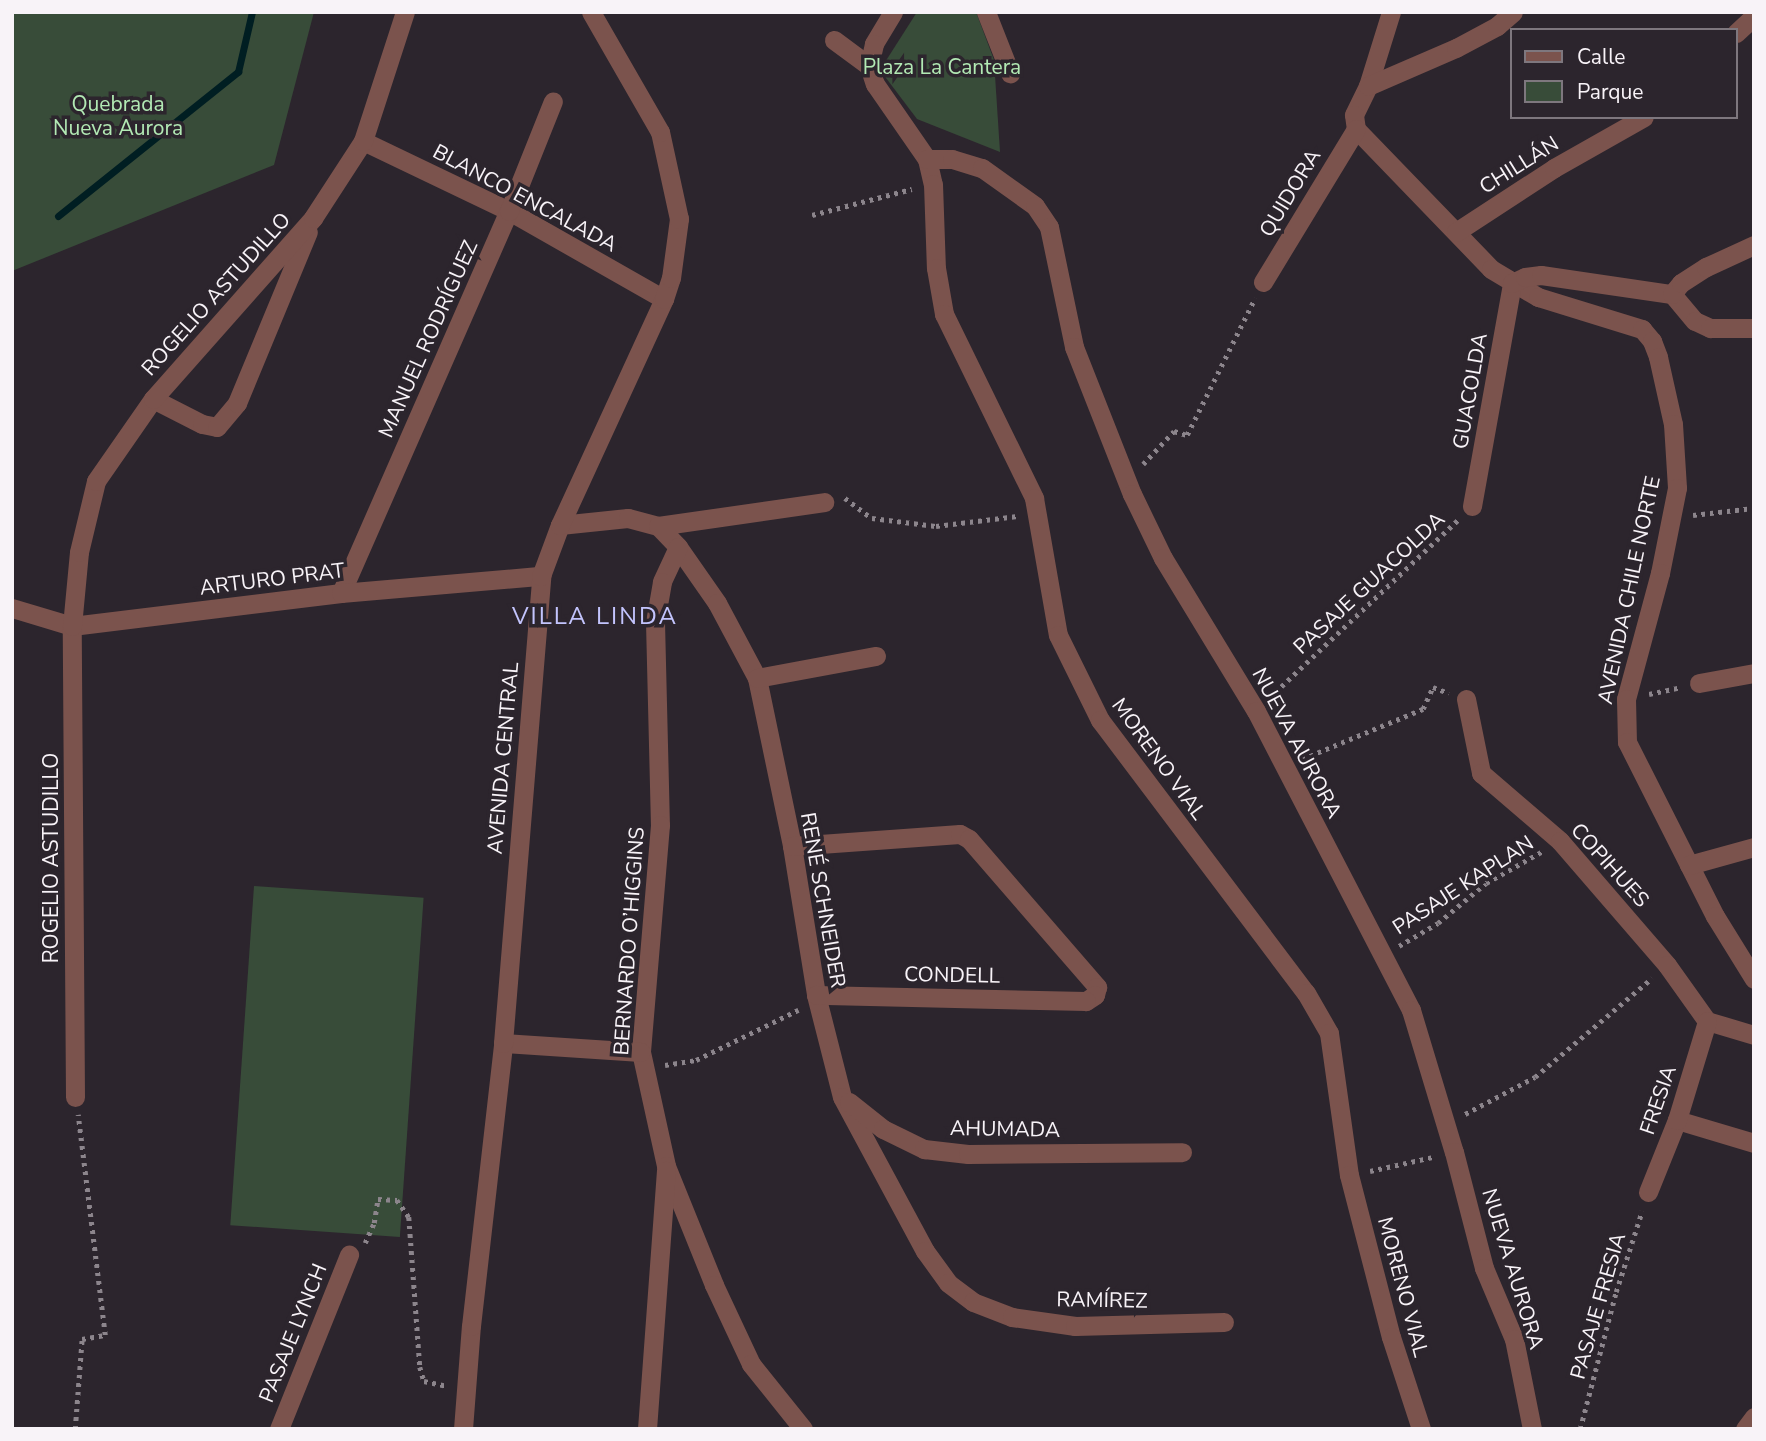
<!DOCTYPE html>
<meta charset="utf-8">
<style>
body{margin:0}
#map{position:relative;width:1766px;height:1441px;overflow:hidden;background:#2c252d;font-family:"Nunito Sans",sans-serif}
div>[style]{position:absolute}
.green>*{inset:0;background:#384c39;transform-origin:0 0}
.stream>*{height:7px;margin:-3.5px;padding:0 3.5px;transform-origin:3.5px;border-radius:3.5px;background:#001e22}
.path>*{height:4.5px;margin-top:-2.25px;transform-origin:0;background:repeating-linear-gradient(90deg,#8c858c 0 3.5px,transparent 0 8.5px)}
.minor>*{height:19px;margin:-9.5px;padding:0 9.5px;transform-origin:9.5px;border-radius:9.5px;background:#7b534d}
.tertiary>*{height:19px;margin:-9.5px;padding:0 9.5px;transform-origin:9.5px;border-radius:9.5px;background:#7b534d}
span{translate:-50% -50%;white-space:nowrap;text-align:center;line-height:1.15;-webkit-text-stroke:7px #2c252d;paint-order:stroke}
.park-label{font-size:21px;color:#b2e9b4}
.street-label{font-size:21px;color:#f8f3f8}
.quarter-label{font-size:24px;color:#c3c4fd;letter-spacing:2px}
.frame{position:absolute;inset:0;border:14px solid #f8f3f8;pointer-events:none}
.legend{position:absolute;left:1510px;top:28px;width:228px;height:91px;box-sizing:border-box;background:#2c252d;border:2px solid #7e777e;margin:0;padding:9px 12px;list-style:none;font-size:21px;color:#f8f3f8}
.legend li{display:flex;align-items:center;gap:14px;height:35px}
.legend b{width:35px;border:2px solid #7e777e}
</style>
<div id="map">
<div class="green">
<div style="clip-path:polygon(12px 12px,314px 12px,274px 165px,12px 271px)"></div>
<div style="clip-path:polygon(917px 12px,976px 12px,994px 60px,1000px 152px,917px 119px,880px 70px)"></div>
<div style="left:254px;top:886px;width:170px;height:340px;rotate:4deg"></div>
</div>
<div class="stream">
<div style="left:58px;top:216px;width:231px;rotate:-38.7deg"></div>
<div style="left:238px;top:72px;width:62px;rotate:-76.9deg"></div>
</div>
<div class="path">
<div style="left:812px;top:215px;width:103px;rotate:-14.6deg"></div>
<div style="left:1143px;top:464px;width:45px;rotate:-46.8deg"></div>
<div style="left:1174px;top:431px;width:14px;rotate:17deg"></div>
<div style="left:1187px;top:435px;width:153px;rotate:-63.6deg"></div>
<div style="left:845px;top:498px;width:34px;rotate:37deg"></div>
<div style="left:872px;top:518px;width:64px;rotate:7.1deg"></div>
<div style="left:936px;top:526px;width:82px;rotate:-7deg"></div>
<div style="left:1693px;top:515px;width:61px;rotate:-6.5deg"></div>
<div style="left:1649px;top:694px;width:33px;rotate:-12deg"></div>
<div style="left:1269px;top:698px;width:261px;rotate:-43.3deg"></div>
<div style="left:1302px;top:759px;width:131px;rotate:-22.5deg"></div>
<div style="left:1423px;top:709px;width:24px;rotate:-66deg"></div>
<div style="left:1433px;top:687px;width:17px;rotate:21deg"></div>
<div style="left:1399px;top:946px;width:45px;rotate:-30.5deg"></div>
<div style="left:1438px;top:923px;width:62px;rotate:-39.8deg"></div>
<div style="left:1486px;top:883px;width:65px;rotate:-29.3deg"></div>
<div style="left:665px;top:1065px;width:31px;rotate:-9deg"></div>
<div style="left:696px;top:1060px;width:114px;rotate:-26.1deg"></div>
<div style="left:1465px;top:1114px;width:79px;rotate:-27.9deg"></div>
<div style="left:1535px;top:1077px;width:153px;rotate:-40.2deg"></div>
<div style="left:1370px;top:1171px;width:65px;rotate:-12.5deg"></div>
<div style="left:365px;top:1243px;width:22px;rotate:-66deg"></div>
<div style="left:374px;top:1223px;width:24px;rotate:-81deg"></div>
<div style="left:378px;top:1199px;width:19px;rotate:3deg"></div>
<div style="left:397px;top:1200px;width:21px;rotate:55deg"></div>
<div style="left:409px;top:1217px;width:150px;rotate:85.8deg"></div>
<div style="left:420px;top:1367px;width:15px;rotate:74deg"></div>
<div style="left:424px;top:1381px;width:25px;rotate:12deg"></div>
<div style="left:75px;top:1429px;width:90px;rotate:-85.6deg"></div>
<div style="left:82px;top:1339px;width:23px;rotate:-10deg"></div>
<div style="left:105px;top:1335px;width:222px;rotate:-97deg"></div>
<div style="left:1580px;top:1429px;width:142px;rotate:-75.3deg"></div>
<div style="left:1616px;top:1292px;width:85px;rotate:-72.2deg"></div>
</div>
<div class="minor">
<div style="left:893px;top:12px;width:37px;rotate:121deg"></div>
<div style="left:874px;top:44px;width:23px;rotate:103deg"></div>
<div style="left:869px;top:66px;width:19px;rotate:72deg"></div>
<div style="left:875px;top:84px;width:91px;rotate:55.3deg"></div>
<div style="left:927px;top:159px;width:26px;rotate:77deg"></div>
<div style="left:933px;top:184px;width:84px;rotate:88deg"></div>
<div style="left:936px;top:268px;width:47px;rotate:80.1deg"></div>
<div style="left:944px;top:314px;width:205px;rotate:63.9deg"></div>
<div style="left:1034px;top:498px;width:139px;rotate:80.1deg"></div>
<div style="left:1058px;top:635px;width:95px;rotate:63.7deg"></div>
<div style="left:1100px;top:720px;width:342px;rotate:53deg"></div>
<div style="left:1306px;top:993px;width:46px;rotate:60.1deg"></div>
<div style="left:1329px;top:1033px;width:143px;rotate:82deg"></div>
<div style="left:1349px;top:1175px;width:167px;rotate:75.5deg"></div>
<div style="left:1391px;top:1337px;width:97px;rotate:71.9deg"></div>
<div style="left:986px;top:12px;width:66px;rotate:68.5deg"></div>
<div style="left:1391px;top:12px;width:77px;rotate:107.3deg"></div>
<div style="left:1368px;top:86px;width:32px;rotate:116deg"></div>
<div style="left:1354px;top:115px;width:14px;rotate:82deg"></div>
<div style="left:1356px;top:129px;width:194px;rotate:46deg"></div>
<div style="left:1491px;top:269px;width:55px;rotate:30.8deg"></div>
<div style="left:1538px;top:297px;width:109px;rotate:17.1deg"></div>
<div style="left:1642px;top:329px;width:16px;rotate:50deg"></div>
<div style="left:1652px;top:341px;width:17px;rotate:69deg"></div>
<div style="left:1658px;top:357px;width:69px;rotate:77.4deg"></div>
<div style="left:1673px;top:424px;width:64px;rotate:86.4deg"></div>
<div style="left:1677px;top:488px;width:87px;rotate:101.3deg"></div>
<div style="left:1660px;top:573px;width:131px;rotate:105.1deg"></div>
<div style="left:1626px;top:699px;width:43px;rotate:88.7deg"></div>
<div style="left:1627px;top:742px;width:195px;rotate:63.2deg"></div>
<div style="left:1715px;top:916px;width:74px;rotate:58.2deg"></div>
<div style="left:1736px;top:33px;width:22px;rotate:-43deg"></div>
<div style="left:834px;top:40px;width:44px;rotate:36.6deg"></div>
<div style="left:1368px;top:86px;width:96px;rotate:-23.4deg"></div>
<div style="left:1456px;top:48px;width:47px;rotate:-28.2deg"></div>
<div style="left:1497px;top:26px;width:21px;rotate:-41deg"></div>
<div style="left:363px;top:141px;width:162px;rotate:25.6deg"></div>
<div style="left:509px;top:211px;width:178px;rotate:29.6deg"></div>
<div style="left:927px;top:159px;width:25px"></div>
<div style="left:952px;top:159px;width:31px;rotate:17deg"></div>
<div style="left:982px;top:168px;width:65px;rotate:35.6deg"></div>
<div style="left:1035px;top:206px;width:25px;rotate:56deg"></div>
<div style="left:1049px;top:227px;width:123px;rotate:78.2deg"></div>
<div style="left:1074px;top:347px;width:158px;rotate:68.5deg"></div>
<div style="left:1132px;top:494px;width:71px;rotate:64.2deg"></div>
<div style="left:1163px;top:558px;width:179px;rotate:58.7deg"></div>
<div style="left:1256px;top:711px;width:337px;rotate:62.6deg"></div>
<div style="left:1411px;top:1010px;width:148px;rotate:73.2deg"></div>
<div style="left:1454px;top:1152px;width:120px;rotate:75.5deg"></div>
<div style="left:1484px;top:1268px;width:77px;rotate:67.1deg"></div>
<div style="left:1514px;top:1339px;width:92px;rotate:78.7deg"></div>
<div style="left:1456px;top:232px;width:117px;rotate:-33.1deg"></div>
<div style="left:1554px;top:168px;width:103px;rotate:-29.5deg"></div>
<div style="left:1263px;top:282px;width:179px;rotate:-58.7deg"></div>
<div style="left:1672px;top:294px;width:35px;rotate:50deg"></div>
<div style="left:1695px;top:321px;width:17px;rotate:25deg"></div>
<div style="left:1710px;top:328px;width:44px"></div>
<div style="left:153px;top:399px;width:55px;rotate:27deg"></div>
<div style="left:202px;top:424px;width:15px;rotate:11deg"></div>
<div style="left:217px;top:427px;width:31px;rotate:-50deg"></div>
<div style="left:237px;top:403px;width:185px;rotate:-67.5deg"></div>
<div style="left:1472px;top:506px;width:227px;rotate:-79.8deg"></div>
<div style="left:1512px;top:283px;width:14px;rotate:-25deg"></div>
<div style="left:1525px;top:277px;width:16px;rotate:-7deg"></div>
<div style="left:1541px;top:275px;width:132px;rotate:8.3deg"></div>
<div style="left:1672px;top:294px;width:14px;rotate:-51deg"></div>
<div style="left:1681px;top:283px;width:30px;rotate:-33deg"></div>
<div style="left:1706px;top:267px;width:53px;rotate:-24.6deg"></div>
<div style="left:560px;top:525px;width:68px;rotate:-5.9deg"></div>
<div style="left:628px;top:518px;width:31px;rotate:15deg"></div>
<div style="left:658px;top:526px;width:168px;rotate:-8.2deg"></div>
<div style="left:658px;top:526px;width:29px;rotate:46deg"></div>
<div style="left:678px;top:547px;width:68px;rotate:55.1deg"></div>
<div style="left:717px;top:603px;width:85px;rotate:61.9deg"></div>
<div style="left:757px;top:678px;width:172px;rotate:78.2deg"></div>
<div style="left:792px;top:846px;width:151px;rotate:80.8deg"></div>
<div style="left:816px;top:995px;width:105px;rotate:75.7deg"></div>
<div style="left:842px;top:1097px;width:175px;rotate:61.7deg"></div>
<div style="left:925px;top:1251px;width:39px;rotate:54deg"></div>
<div style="left:948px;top:1283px;width:31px;rotate:37deg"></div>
<div style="left:973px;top:1302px;width:42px;rotate:21deg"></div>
<div style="left:1012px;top:1317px;width:64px;rotate:8.1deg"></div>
<div style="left:1075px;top:1326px;width:149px;rotate:-1.5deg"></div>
<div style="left:678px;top:547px;width:38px;rotate:115deg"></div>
<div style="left:662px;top:582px;width:41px;rotate:99.9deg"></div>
<div style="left:655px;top:622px;width:203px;rotate:88.6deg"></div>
<div style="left:660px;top:825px;width:228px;rotate:94.8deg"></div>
<div style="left:641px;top:1052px;width:117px;rotate:77.6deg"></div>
<div style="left:666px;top:1166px;width:128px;rotate:68deg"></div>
<div style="left:714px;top:1285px;width:87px;rotate:64.9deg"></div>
<div style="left:751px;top:1364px;width:83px;rotate:51.3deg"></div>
<div style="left:341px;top:593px;width:417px;rotate:-66.3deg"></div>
<div style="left:509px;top:211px;width:118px;rotate:-68.2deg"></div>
<div style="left:12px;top:608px;width:63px;rotate:16.7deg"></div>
<div style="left:72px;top:626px;width:271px;rotate:-7deg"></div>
<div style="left:341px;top:593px;width:201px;rotate:-4.9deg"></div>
<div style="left:757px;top:678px;width:121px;rotate:-10.5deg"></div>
<div style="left:1699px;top:683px;width:56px;rotate:-10.3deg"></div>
<div style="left:1466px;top:699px;width:76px;rotate:78.5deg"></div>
<div style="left:1481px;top:773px;width:104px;rotate:40.7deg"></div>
<div style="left:1560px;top:841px;width:164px;rotate:49.2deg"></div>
<div style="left:1667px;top:965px;width:69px;rotate:54.5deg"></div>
<div style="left:1707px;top:1021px;width:49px;rotate:16.6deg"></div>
<div style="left:792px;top:846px;width:168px;rotate:-4.1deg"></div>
<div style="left:960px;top:834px;width:10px;rotate:29deg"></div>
<div style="left:969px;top:839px;width:196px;rotate:49.1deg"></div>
<div style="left:1097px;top:987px;width:8px;rotate:104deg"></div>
<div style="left:1095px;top:995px;width:11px;rotate:146deg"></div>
<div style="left:1086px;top:1001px;width:270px;rotate:-178.7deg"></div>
<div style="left:1689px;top:865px;width:67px;rotate:-15.5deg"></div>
<div style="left:503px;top:1043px;width:138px;rotate:3.7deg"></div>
<div style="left:75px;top:1097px;width:471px;rotate:-90.4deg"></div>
<div style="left:72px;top:626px;width:74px;rotate:-84.6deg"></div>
<div style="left:79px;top:552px;width:73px;rotate:-76.5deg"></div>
<div style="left:96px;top:481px;width:100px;rotate:-55.2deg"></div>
<div style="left:153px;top:399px;width:242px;rotate:-48.5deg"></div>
<div style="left:313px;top:218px;width:92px;rotate:-57deg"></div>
<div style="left:363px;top:141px;width:136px;rotate:-72deg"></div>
<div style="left:849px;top:1102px;width:43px;rotate:38.5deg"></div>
<div style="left:883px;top:1129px;width:46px;rotate:26deg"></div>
<div style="left:924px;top:1149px;width:44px;rotate:6.5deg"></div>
<div style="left:968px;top:1154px;width:214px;rotate:-0.5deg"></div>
<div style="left:1677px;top:1120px;width:80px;rotate:16.6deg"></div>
<div style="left:1648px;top:1192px;width:78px;rotate:-68.1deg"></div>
<div style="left:1677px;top:1120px;width:103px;rotate:-73.1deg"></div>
<div style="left:279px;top:1429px;width:188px;rotate:-68.1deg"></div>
<div style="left:647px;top:1429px;width:259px;rotate:-85.8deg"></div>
<div style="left:1745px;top:1429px;width:15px;rotate:-53deg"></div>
</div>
<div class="tertiary">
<div style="left:463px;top:1429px;width:103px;rotate:-85.6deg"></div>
<div style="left:471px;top:1326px;width:285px;rotate:-83.5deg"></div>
<div style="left:503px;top:1043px;width:469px;rotate:-85.3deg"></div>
<div style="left:541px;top:576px;width:54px;rotate:-69.6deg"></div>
<div style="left:560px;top:525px;width:249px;rotate:-65.3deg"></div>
<div style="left:664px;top:299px;width:22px;rotate:-72deg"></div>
<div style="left:671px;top:278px;width:60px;rotate:-82.3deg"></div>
<div style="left:679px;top:219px;width:89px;rotate:-102.3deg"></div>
<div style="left:660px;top:132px;width:138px;rotate:-119.9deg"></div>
</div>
<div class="park-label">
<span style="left:942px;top:67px">Plaza La Cantera</span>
<span style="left:118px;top:116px">Quebrada<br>Nueva Aurora</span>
</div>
<div class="street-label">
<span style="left:1519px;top:165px;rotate:-32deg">CHILLÁN</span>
<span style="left:1290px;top:193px;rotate:-59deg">QUIDORA</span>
<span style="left:525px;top:198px;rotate:28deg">BLANCO ENCALADA</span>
<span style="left:216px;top:294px;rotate:-48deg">ROGELIO ASTUDILLO</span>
<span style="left:428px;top:339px;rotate:-66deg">MANUEL RODRÍGUEZ</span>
<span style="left:1470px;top:391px;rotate:-80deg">GUACOLDA</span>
<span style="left:272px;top:579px;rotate:-7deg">ARTURO PRAT</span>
<span style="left:1369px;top:583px;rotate:-43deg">PASAJE GUACOLDA</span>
<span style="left:1629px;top:590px;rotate:-78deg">AVENIDA CHILE NORTE</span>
<span style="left:1297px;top:743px;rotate:62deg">NUEVA AURORA</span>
<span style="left:503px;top:758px;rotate:-85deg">AVENIDA CENTRAL</span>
<span style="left:1159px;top:759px;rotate:54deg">MORENO VIAL</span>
<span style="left:51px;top:858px;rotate:-90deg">ROGELIO ASTUDILLO</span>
<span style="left:1610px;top:865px;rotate:48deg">COPIHUES</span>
<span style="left:1463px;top:885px;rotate:-33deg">PASAJE KAPLAN</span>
<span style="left:823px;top:900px;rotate:80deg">RENÉ SCHNEIDER</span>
<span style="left:629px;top:941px;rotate:-86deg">BERNARDO O’HIGGINS</span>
<span style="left:952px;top:975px;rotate:1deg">CONDELL</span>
<span style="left:1658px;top:1100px;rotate:-71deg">FRESIA</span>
<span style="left:1005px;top:1129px;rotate:1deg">AHUMADA</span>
<span style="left:1513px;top:1269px;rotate:73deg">NUEVA AURORA</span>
<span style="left:1403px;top:1287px;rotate:75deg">MORENO VIAL</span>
<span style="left:1102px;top:1300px;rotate:1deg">RAMÍREZ</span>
<span style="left:1598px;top:1306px;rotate:-74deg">PASAJE FRESIA</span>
<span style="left:293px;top:1333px;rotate:-68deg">PASAJE LYNCH</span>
</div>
<div class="quarter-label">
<span style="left:595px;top:617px">VILLA LINDA</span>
</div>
<div class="frame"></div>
<ul class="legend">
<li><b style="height:9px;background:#7b534d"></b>Calle</li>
<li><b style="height:19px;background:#384c39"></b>Parque</li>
</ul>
</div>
